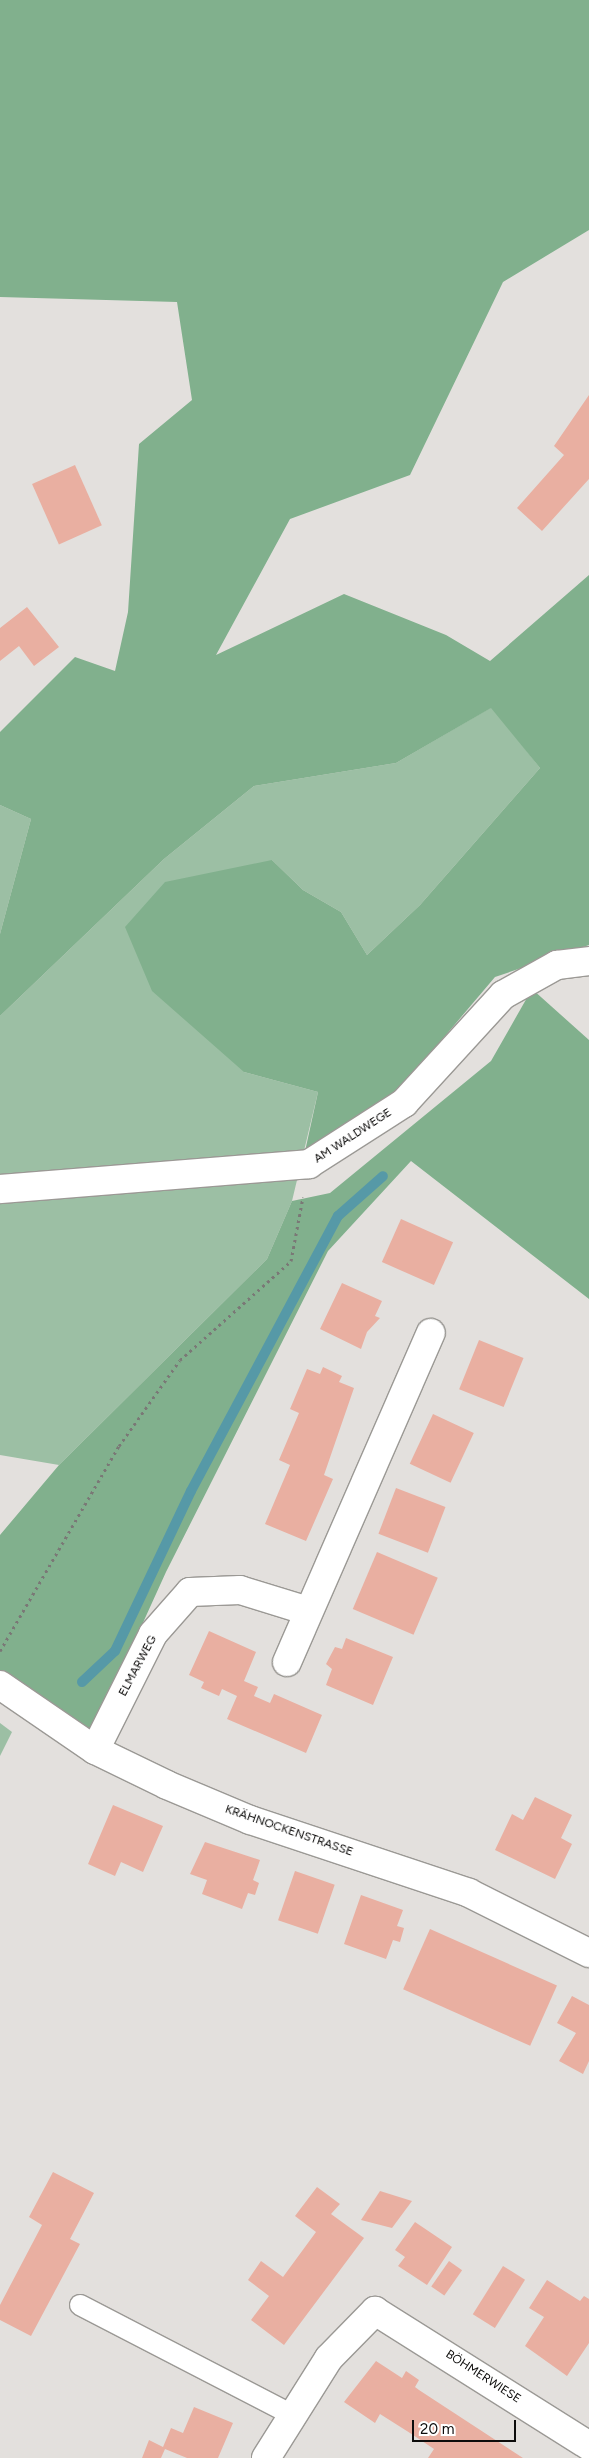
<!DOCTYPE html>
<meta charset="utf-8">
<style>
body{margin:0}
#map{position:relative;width:589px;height:2458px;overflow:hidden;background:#e3e0dd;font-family:Figtree,sans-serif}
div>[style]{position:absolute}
.green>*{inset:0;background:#9cbfa4}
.forest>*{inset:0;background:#81b08d}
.stream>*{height:10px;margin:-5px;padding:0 5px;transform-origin:5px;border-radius:5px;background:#5699a7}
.building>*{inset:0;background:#e9afa1;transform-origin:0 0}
.path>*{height:3px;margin-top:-1.5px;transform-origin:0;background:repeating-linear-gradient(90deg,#7a7876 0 2.5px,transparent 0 6.5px)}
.roads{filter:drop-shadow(1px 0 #9b9995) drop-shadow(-1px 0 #9b9995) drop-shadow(0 1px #9b9995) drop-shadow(0 -1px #9b9995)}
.lane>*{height:20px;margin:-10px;padding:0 10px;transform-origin:10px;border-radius:10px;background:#fff}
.street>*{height:28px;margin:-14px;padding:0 14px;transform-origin:14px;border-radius:14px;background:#fff}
span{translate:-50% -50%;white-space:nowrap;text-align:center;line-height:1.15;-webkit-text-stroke:5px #fff;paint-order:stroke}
.street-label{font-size:12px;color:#0d0c0b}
.scale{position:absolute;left:412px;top:2420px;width:104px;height:22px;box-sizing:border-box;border:2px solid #0d0c0b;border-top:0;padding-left:6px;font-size:15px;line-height:18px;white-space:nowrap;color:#0d0c0b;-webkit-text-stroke:4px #fff;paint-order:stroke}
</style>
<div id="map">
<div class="green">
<div style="clip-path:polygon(492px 707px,540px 768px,420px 905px,367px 955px,341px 912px,303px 890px,272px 860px,244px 1072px,318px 1092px,292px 1201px,267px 1259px,59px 1465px,0 1455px,0 1016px,164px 859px,254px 786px,396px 763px)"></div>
<div style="clip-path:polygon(0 805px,31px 819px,0 934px)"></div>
<div style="clip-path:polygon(0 1723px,12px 1732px,0 1756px)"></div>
</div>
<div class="forest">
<div style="clip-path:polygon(0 0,589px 0,589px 230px,503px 282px,410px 475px,290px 519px,216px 655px,344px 594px,446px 635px,490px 661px,589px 575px,589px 945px,495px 977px,401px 1088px,304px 1156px,318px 1092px,244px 1072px,152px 991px,125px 927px,165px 882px,272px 860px,303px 890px,341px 912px,367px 955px,420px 905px,540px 768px,491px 708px,396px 763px,254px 786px,164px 859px,0 1016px,0 934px,31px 819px,0 805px,0 732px,75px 657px,115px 671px,128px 612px,139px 444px,192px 400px,177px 302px,0 297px)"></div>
<div style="clip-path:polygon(532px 989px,589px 1040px,589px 1299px,411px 1161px,328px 1251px,166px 1572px,91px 1737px,0 1677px,0 1535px,59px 1465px,267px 1259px,292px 1201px,330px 1193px,491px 1061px)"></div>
</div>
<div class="stream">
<div style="left:82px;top:1682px;width:45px;rotate:-43.2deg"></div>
<div style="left:115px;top:1651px;width:177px;rotate:-64.6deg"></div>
<div style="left:191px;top:1491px;width:312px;rotate:-61.9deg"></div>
<div style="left:338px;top:1216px;width:60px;rotate:-41.6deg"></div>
</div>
<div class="building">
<div style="clip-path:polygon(589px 395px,589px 479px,542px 531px,517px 508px,564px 455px,554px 446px)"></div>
<div style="left:75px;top:465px;width:66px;height:47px;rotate:66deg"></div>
<div style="clip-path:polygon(27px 607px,59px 647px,34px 666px,19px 646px,0 661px,0 628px)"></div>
<div style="left:401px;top:1219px;width:57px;height:47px;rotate:24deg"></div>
<div style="clip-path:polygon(342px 1283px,382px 1301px,375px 1316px,380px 1318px,367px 1332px,361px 1349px,320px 1329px)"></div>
<div style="left:479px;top:1340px;width:48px;height:53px;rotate:22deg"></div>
<div style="clip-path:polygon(323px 1367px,342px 1376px,339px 1382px,354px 1388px,324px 1475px,333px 1479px,306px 1541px,265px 1524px,290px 1465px,279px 1460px,299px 1413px,290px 1409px,307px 1369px,320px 1374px)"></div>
<div style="left:433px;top:1414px;width:45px;height:55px;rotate:25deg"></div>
<div style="left:396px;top:1488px;width:53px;height:49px;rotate:21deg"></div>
<div style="left:377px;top:1552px;width:66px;height:62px;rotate:23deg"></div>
<div style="clip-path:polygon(209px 1631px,256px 1652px,244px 1681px,258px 1687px,254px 1696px,270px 1703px,274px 1694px,322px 1715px,306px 1753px,227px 1719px,237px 1696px,222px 1689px,219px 1696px,201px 1688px,204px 1682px,189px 1675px)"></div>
<div style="clip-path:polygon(346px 1638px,393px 1657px,373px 1705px,326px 1685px,332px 1669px,326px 1664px,335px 1647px,342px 1649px)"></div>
<div style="clip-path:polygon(535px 1797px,572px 1815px,561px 1838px,572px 1844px,555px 1879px,495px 1850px,512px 1814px,523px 1820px)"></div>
<div style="clip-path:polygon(113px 1805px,163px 1826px,143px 1872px,121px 1862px,115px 1876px,88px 1864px)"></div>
<div style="clip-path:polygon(205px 1842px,260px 1860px,253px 1880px,259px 1883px,255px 1895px,248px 1893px,242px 1909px,202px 1894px,207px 1880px,190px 1874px)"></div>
<div style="left:295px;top:1871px;width:42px;height:52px;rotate:19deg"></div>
<div style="clip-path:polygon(361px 1895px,403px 1910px,397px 1926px,404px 1928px,400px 1942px,393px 1940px,386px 1959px,344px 1944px)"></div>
<div style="left:430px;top:1929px;width:139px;height:66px;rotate:24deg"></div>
<div style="clip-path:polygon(572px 1996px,589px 2005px,589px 2061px,583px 2074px,559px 2061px,576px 2033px,557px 2023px)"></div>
<div style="clip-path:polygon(53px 2172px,94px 2193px,70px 2239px,80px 2244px,31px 2336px,0 2320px,0 2305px,42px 2225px,29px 2217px)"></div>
<div style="clip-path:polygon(317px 2187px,340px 2204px,331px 2214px,364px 2238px,284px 2345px,251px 2320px,269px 2296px,248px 2280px,261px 2261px,283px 2277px,316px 2232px,295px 2216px)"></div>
<div style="clip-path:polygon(380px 2191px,412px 2201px,392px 2228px,361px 2220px)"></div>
<div style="clip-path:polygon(415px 2222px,452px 2247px,427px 2285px,398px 2266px,405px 2257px,395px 2250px)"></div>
<div style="left:449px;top:2261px;width:16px;height:31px;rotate:35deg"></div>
<div style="left:503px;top:2266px;width:26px;height:57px;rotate:32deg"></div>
<div style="clip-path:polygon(547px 2280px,580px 2301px,584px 2296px,589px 2299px,589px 2343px,567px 2376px,525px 2346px,544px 2317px,529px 2308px)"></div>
<div style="clip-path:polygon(376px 2361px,402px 2378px,406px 2371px,419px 2380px,415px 2387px,419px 2390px,523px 2458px,428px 2458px,434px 2449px,410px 2433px,380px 2414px,375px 2423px,344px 2402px)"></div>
<div style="clip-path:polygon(194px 2407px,233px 2423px,218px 2458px,187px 2458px,165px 2449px,161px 2458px,142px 2458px,149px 2440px,163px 2447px,171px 2428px,183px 2433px)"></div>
</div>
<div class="path">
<div style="left:0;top:1651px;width:237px;rotate:-59.9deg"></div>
<div style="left:119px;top:1446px;width:105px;rotate:-54.7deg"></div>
<div style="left:180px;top:1360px;width:149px;rotate:-41.7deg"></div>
<div style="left:291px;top:1261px;width:65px;rotate:-79.4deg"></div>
</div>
<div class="roads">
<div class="lane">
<div style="left:80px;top:2305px;width:239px;rotate:27.4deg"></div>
</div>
<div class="street">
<div style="left:0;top:1189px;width:310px;rotate:-4.6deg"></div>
<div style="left:309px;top:1164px;width:113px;rotate:-32.7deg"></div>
<div style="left:404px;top:1103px;width:147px;rotate:-47.5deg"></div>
<div style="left:503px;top:995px;width:62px;rotate:-29.1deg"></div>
<div style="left:557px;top:965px;width:32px;rotate:-7deg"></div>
<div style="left:287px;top:1662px;width:359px;rotate:-66.4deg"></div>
<div style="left:0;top:1685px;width:115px;rotate:34.4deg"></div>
<div style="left:95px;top:1750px;width:80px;rotate:25.9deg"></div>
<div style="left:167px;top:1785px;width:90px;rotate:22.9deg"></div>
<div style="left:250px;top:1820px;width:231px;rotate:18.4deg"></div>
<div style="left:469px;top:1893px;width:134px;rotate:26.6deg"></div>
<div style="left:95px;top:1750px;width:130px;rotate:-63.4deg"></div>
<div style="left:153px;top:1634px;width:56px;rotate:-48.6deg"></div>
<div style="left:190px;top:1592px;width:50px;rotate:-2.3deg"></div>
<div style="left:240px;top:1590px;width:71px;rotate:17.2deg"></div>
<div style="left:266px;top:2458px;width:118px;rotate:-57.8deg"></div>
<div style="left:329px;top:2358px;width:66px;rotate:-45.6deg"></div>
<div style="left:375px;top:2311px;width:253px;rotate:32.2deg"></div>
</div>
</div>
<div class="street-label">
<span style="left:353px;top:1136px;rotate:-33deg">AM WALDWEGE</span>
<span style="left:138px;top:1666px;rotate:-62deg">ELMARWEG</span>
<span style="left:289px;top:1831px;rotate:19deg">KRÄHNOCKENSTRASSE</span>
<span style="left:483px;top:2377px;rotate:33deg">BÖHMERWIESE</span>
</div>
<div class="scale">20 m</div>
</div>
